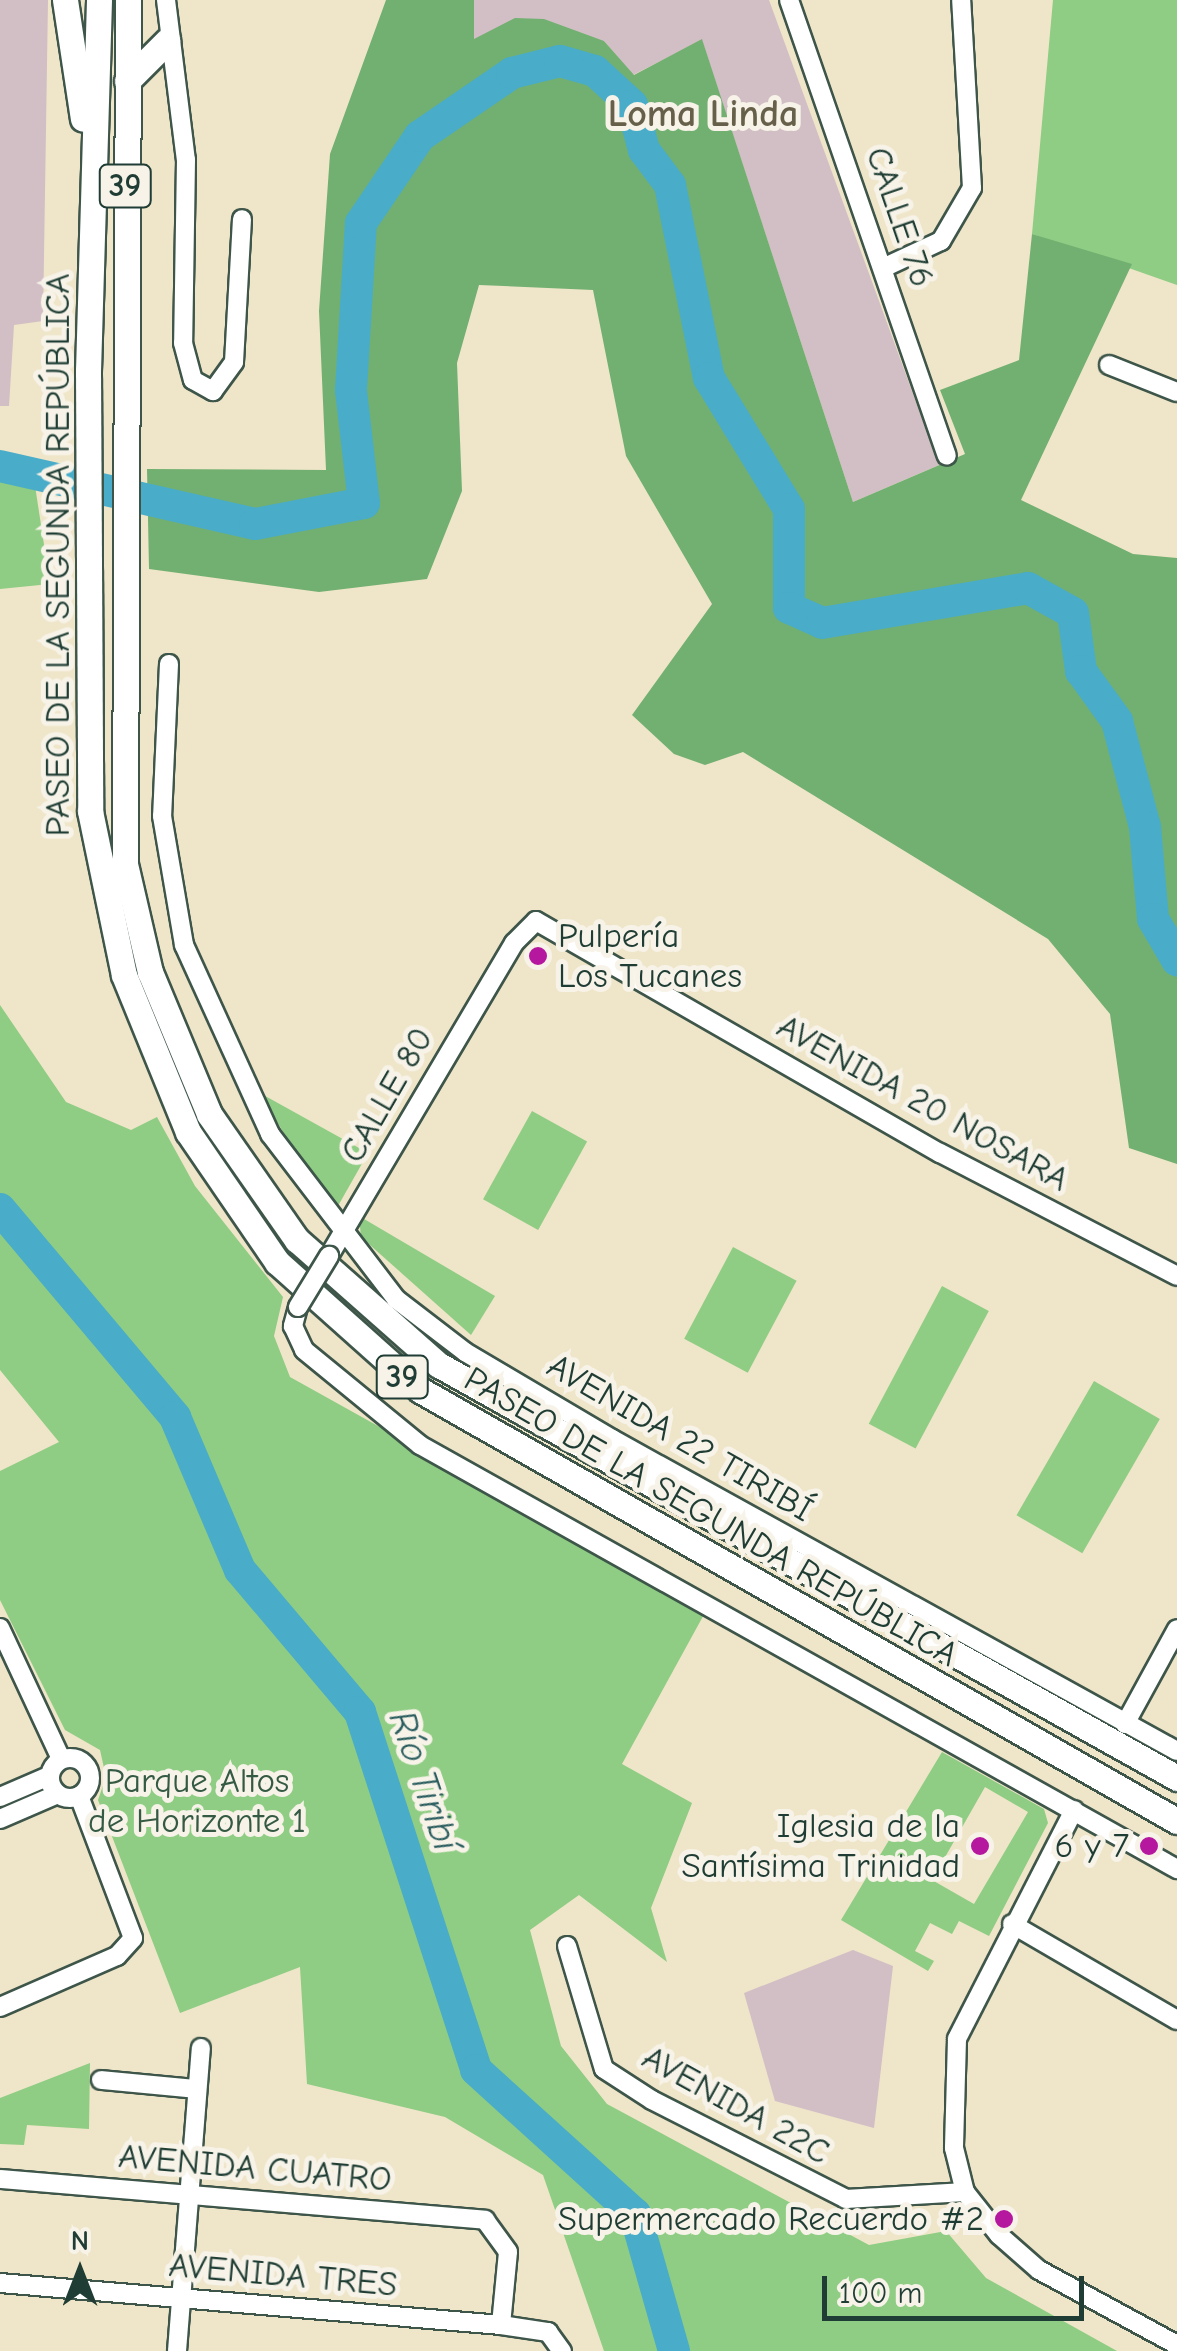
<!DOCTYPE html>
<meta charset="utf-8">
<style>
body{margin:0}
#map{position:relative;width:1177px;height:2351px;overflow:hidden;background:#efe5c9;font-family:"Comic Neue",sans-serif}
div>[style]{position:absolute}
.industrial>*{inset:0;background:#d2bec5}
.green>*{inset:0;background:#8ecd83;transform-origin:0 0}
.forest>*{inset:0;background:#72b071}
.river>*{height:32px;margin:-16px;padding:0 16px;transform-origin:16px;border-radius:16px;background:#49acc8}
.roads{filter:drop-shadow(2px 0 #3e564a) drop-shadow(-2px 0 #3e564a) drop-shadow(0 2px #3e564a) drop-shadow(0 -2px #3e564a)}
.minor>*{height:18px;margin:-9px;padding:0 9px;transform-origin:9px;border-radius:9px;background:#fff}
.minor>.ring{margin:-9px;padding:0;box-sizing:content-box;background:none;border:18px solid #fff;border-radius:50%}
.highway>*{height:25px;margin:-12.5px;padding:0 12.5px;transform-origin:12.5px;border-radius:12.5px;background:#fff}
.bridges{filter:drop-shadow(2px 0 #3e564a) drop-shadow(-2px 0 #3e564a) drop-shadow(0 2px #3e564a) drop-shadow(0 -2px #3e564a)}
.minor-bridge>*{height:18px;margin:-9px;padding:0 9px;transform-origin:9px;border-radius:9px;background:#fff}
.dots>*{width:28px;height:28px;translate:-50% -50%;box-sizing:border-box;border:5px solid #f7f3e8;border-radius:50%}
span{translate:-50% -50%;white-space:nowrap;text-align:center;line-height:1.15;-webkit-text-stroke:10px #f7f3e8;paint-order:stroke}
.shield-label span{padding:2px 8px;background:#f7f3e8;border:2px solid;border-radius:8px;-webkit-text-stroke-width:0}
.shield-label{font-size:32px;color:#1f3d34;font-weight:700}
.street-label{font-size:35px;color:#1f3d34}
.poi-label{font-size:35px;color:#1f3d34}
.left{translate:0 -50%;text-align:left}
.right{translate:-100% -50%;text-align:right}
.park-label{font-size:35px;color:#355a44}
.neighbourhood-label{font-size:38px;color:#66604a;font-weight:700}
.water-label{font-size:38px;color:#2c5e60;font-style:italic}
.north{position:absolute;left:30px;top:2221px;width:100px;height:100px;-webkit-text-stroke:8px #f7f3e8;paint-order:stroke;rotate:0deg;font-size:28px;font-weight:700;line-height:40px;text-align:center;color:#1f3d34}
.north::after{content:'';display:block;margin:auto;width:35px;height:45px;background:#1f3d34;clip-path:polygon(50% 0,100% 100%,50% 72%,0 100%)}
.scale{position:absolute;left:822px;top:2276px;width:262px;height:45px;box-sizing:border-box;border:5px solid #1f3d34;border-top:0;padding-left:12px;font-size:30px;line-height:35px;white-space:nowrap;color:#1f3d34;-webkit-text-stroke:8px #f7f3e8;paint-order:stroke}
</style>
<div id="map">
<div class="industrial">
<div style="clip-path:polygon(0 0,48px 0,43px 321px,14px 325px,9px 406px,0 406px)"></div>
<div style="clip-path:polygon(474px 0,769px 0,939px 465px,853px 502px,702px 40px,633px 75px,604px 41px,473px 39px)"></div>
<div style="clip-path:polygon(853px 1950px,893px 1966px,874px 2128px,775px 2101px,744px 1993px)"></div>
</div>
<div class="green">
<div style="clip-path:polygon(1053px 0,1177px 0,1177px 285px,1032px 234px)"></div>
<div style="clip-path:polygon(34px 479px,50px 584px,0 589px,0 482px)"></div>
<div style="clip-path:polygon(0 1005px,66px 1102px,131px 1130px,157px 1117px,195px 1186px,283px 1297px,274px 1336px,290px 1377px,707px 1609px,622px 1764px,692px 1803px,651px 1908px,667px 1962px,579px 1895px,530px 1930px,561px 2046px,607px 2104px,869px 2245px,946px 2231px,986px 2278px,1117px 2351px,604px 2351px,543px 2175px,445px 2117px,307px 2084px,300px 1967px,180px 2013px,98px 1800px,106px 1777px,100px 1750px,65px 1730px,0 1600px,0 1471px,59px 1442px,0 1370px)"></div>
<div style="clip-path:polygon(258px 1092px,368px 1153px,334px 1213px)"></div>
<div style="left:532px;top:1111px;width:63px;height:101px;rotate:29deg"></div>
<div style="clip-path:polygon(359px 1216px,495px 1296px,471px 1335px,361px 1237px)"></div>
<div style="left:733px;top:1247px;width:72px;height:104px;rotate:28deg"></div>
<div style="left:942px;top:1286px;width:53px;height:156px;rotate:28deg"></div>
<div style="left:1094px;top:1381px;width:76px;height:155px;rotate:30deg"></div>
<div style="clip-path:polygon(evenodd,942px 1752px,1044px 1809px,1048px 1823px,989px 1936px,959px 1921px,952px 1934px,930px 1923px,915px 1951px,934px 1961px,928px 1971px,841px 1920px,942px 1752px,985px 1787px,1028px 1812px,974px 1904px,932px 1880px,985px 1787px)"></div>
<div style="clip-path:polygon(90px 2063px,89px 2129px,27px 2125px,24px 2145px,0 2144px,0 2098px)"></div>
</div>
<div class="forest">
<div style="clip-path:polygon(386px 0,474px 0,474px 39px,515px 18px,544px 19px,604px 41px,634px 75px,702px 39px,853px 502px,965px 454px,940px 390px,1019px 360px,1032px 234px,1132px 264px,1021px 500px,1133px 554px,1177px 558px,1177px 1164px,1129px 1148px,1110px 1014px,1048px 939px,743px 752px,705px 765px,674px 754px,632px 715px,712px 604px,626px 456px,593px 290px,479px 285px,457px 363px,462px 491px,427px 579px,319px 592px,149px 569px,147px 469px,326px 470px,319px 311px,330px 154px)"></div>
</div>
<div class="river">
<div style="left:0;top:466px;width:262px;rotate:12.8deg"></div>
<div style="left:255px;top:524px;width:111px;rotate:-10.9deg"></div>
<div style="left:364px;top:503px;width:114px;rotate:-96.6deg"></div>
<div style="left:351px;top:390px;width:167px;rotate:-86.6deg"></div>
<div style="left:361px;top:223px;width:105px;rotate:-55.9deg"></div>
<div style="left:420px;top:136px;width:112px;rotate:-34.4deg"></div>
<div style="left:512px;top:73px;width:49px;rotate:-14deg"></div>
<div style="left:560px;top:61px;width:36px;rotate:16deg"></div>
<div style="left:595px;top:71px;width:50px;rotate:42.6deg"></div>
<div style="left:632px;top:105px;width:47px;rotate:75.1deg"></div>
<div style="left:644px;top:150px;width:44px;rotate:53.4deg"></div>
<div style="left:670px;top:185px;width:197px;rotate:78.6deg"></div>
<div style="left:709px;top:378px;width:153px;rotate:58.6deg"></div>
<div style="left:789px;top:509px;width:99px;rotate:90deg"></div>
<div style="left:789px;top:608px;width:36px;rotate:24deg"></div>
<div style="left:822px;top:623px;width:209px;rotate:-9.6deg"></div>
<div style="left:1028px;top:588px;width:51px;rotate:29.1deg"></div>
<div style="left:1073px;top:613px;width:59px;rotate:82.1deg"></div>
<div style="left:1081px;top:671px;width:62px;rotate:54.2deg"></div>
<div style="left:1117px;top:721px;width:110px;rotate:75.2deg"></div>
<div style="left:1145px;top:827px;width:92px;rotate:85deg"></div>
<div style="left:1153px;top:919px;width:48px;rotate:59.7deg"></div>
<div style="left:0;top:1209px;width:272px;rotate:49.9deg"></div>
<div style="left:175px;top:1417px;width:166px;rotate:67deg"></div>
<div style="left:240px;top:1570px;width:186px;rotate:49.8deg"></div>
<div style="left:360px;top:1712px;width:376px;rotate:72deg"></div>
<div style="left:476px;top:2070px;width:215px;rotate:42.2deg"></div>
<div style="left:635px;top:2214px;width:142px;rotate:74.1deg"></div>
</div>
<div class="roads">
<div class="minor">
<div style="left:166px;top:0;width:161px;rotate:82.9deg"></div>
<div style="left:186px;top:160px;width:183px;rotate:90.9deg"></div>
<div style="left:183px;top:343px;width:38px;rotate:75deg"></div>
<div style="left:193px;top:380px;width:23px;rotate:29deg"></div>
<div style="left:213px;top:391px;width:36px;rotate:-54deg"></div>
<div style="left:234px;top:362px;width:143px;rotate:-86.8deg"></div>
<div style="left:789px;top:0;width:482px;rotate:70.9deg"></div>
<div style="left:883px;top:268px;width:64px;rotate:-25deg"></div>
<div style="left:941px;top:241px;width:61px;rotate:-59.7deg"></div>
<div style="left:972px;top:188px;width:188px;rotate:-93.3deg"></div>
<div style="left:1109px;top:365px;width:73px;rotate:21.7deg"></div>
<div style="left:169px;top:664px;width:152px;rotate:92.6deg"></div>
<div style="left:162px;top:816px;width:131px;rotate:80.3deg"></div>
<div style="left:184px;top:945px;width:208px;rotate:65.5deg"></div>
<div style="left:270px;top:1134px;width:208px;rotate:52.6deg"></div>
<div style="left:396px;top:1299px;width:87px;rotate:37.5deg"></div>
<div style="left:465px;top:1352px;width:171px;rotate:30.6deg"></div>
<div style="left:612px;top:1439px;width:645px;rotate:28.91deg"></div>
<div style="left:329px;top:1256px;width:364px;rotate:-59.4deg"></div>
<div style="left:514px;top:943px;width:31px;rotate:-45deg"></div>
<div style="left:536px;top:921px;width:466px;rotate:29.9deg"></div>
<div style="left:940px;top:1153px;width:267px;rotate:27.4deg"></div>
<div style="left:298px;top:1307px;width:20px;rotate:105deg"></div>
<div style="left:293px;top:1326px;width:26px;rotate:65deg"></div>
<div style="left:304px;top:1350px;width:150px;rotate:39.3deg"></div>
<div style="left:420px;top:1445px;width:868px;rotate:29.25deg"></div>
<div style="left:0;top:1628px;width:145px;rotate:65deg"></div>
<div style="left:1125px;top:1724px;width:108px;rotate:-61.3deg"></div>
<div class="ring" style="left:50px;top:1758px;width:22px;height:22px"></div>
<div style="left:0;top:1797px;width:53px;rotate:-23.2deg"></div>
<div style="left:1074px;top:1810px;width:257px;rotate:117.1deg"></div>
<div style="left:957px;top:2039px;width:109px;rotate:91.6deg"></div>
<div style="left:954px;top:2148px;width:45px;rotate:76deg"></div>
<div style="left:965px;top:2192px;width:55px;rotate:51.7deg"></div>
<div style="left:999px;top:2235px;width:53px;rotate:41.2deg"></div>
<div style="left:1039px;top:2270px;width:157px;rotate:28.5deg"></div>
<div style="left:0;top:1819px;width:63px;rotate:-23.3deg"></div>
<div style="left:1012px;top:1924px;width:191px;rotate:30.2deg"></div>
<div style="left:567px;top:1946px;width:128px;rotate:73.3deg"></div>
<div style="left:604px;top:2069px;width:57px;rotate:32.9deg"></div>
<div style="left:652px;top:2100px;width:218px;rotate:27deg"></div>
<div style="left:846px;top:2199px;width:119px;rotate:-3.4deg"></div>
<div style="left:0;top:2007px;width:128px;rotate:-23.6deg"></div>
<div style="left:117px;top:1956px;width:24px;rotate:-48deg"></div>
<div style="left:133px;top:1938px;width:152px;rotate:-110.8deg"></div>
<div style="left:101px;top:2080px;width:96px;rotate:5.4deg"></div>
<div style="left:0;top:2179px;width:487px;rotate:4.8deg"></div>
<div style="left:485px;top:2220px;width:39px;rotate:54deg"></div>
<div style="left:508px;top:2252px;width:73px;rotate:95.5deg"></div>
<div style="left:501px;top:2325px;width:48px;rotate:8.5deg"></div>
<div style="left:548px;top:2332px;width:24px;rotate:54deg"></div>
<div style="left:0;top:2283px;width:503px;rotate:4.79deg"></div>
<div style="left:177px;top:2351px;width:304px;rotate:-85.5deg"></div>
</div>
<div class="highway">
<div style="left:65px;top:0;width:120px;rotate:81.4deg"></div>
<div style="left:99px;top:0;width:371px;rotate:91.7deg"></div>
<div style="left:88px;top:371px;width:440px;rotate:89.7deg"></div>
<div style="left:90px;top:811px;width:167px;rotate:78.3deg"></div>
<div style="left:124px;top:975px;width:170px;rotate:67.8deg"></div>
<div style="left:188px;top:1132px;width:158px;rotate:55.6deg"></div>
<div style="left:277px;top:1262px;width:192px;rotate:41.8deg"></div>
<div style="left:420px;top:1390px;width:871px;rotate:29.66deg"></div>
<div style="left:128px;top:0;width:864px;rotate:90.2deg"></div>
<div style="left:125px;top:864px;width:111px;rotate:77deg"></div>
<div style="left:150px;top:972px;width:154px;rotate:67.4deg"></div>
<div style="left:209px;top:1114px;width:154px;rotate:55.1deg"></div>
<div style="left:297px;top:1240px;width:189px;rotate:41.4deg"></div>
<div style="left:439px;top:1365px;width:846px;rotate:29.23deg"></div>
<div style="left:127px;top:81px;width:57px;rotate:-45deg"></div>
</div>
</div>
<div class="bridges">
<div class="minor-bridge">
<div style="left:298px;top:1307px;width:60px;rotate:-58.7deg"></div>
</div>
</div>
<div class="dots">
<div style="left:538px;top:956px;background:#b5179e"></div>
<div style="left:980px;top:1846px;background:#b5179e"></div>
<div style="left:1149px;top:1846px;background:#b5179e"></div>
<div style="left:1004px;top:2219px;background:#b5179e"></div>
</div>
<div class="shield-label">
<span style="left:125px;top:186px">39</span>
<span style="left:402px;top:1377px">39</span>
</div>
<div class="street-label">
<span style="left:900px;top:217px;rotate:71deg">CALLE 76</span>
<span style="left:58px;top:555px;rotate:-90deg">PASEO DE LA SEGUNDA REPÚBLICA</span>
<span style="left:387px;top:1095px;rotate:-60deg">CALLE 80</span>
<span style="left:923px;top:1103px;rotate:29deg">AVENIDA 20 NOSARA</span>
<span style="left:680px;top:1438px;rotate:30deg">AVENIDA 22 TIRIBÍ</span>
<span style="left:711px;top:1517px;rotate:30deg">PASEO DE LA SEGUNDA REPÚBLICA</span>
<span style="left:736px;top:2105px;rotate:29deg">AVENIDA 22C</span>
<span style="left:255px;top:2168px;rotate:5deg">AVENIDA CUATRO</span>
<span style="left:283px;top:2275px;rotate:5deg">AVENIDA TRES</span>
</div>
<div class="poi-label">
<span class="left" style="left:558px;top:956px">Pulpería<br>Los Tucanes</span>
<span class="right" style="left:960px;top:1846px">Iglesia de la<br>Santísima Trinidad</span>
<span class="right" style="left:1129px;top:1846px">6 y 7</span>
<span class="right" style="left:984px;top:2219px">Supermercado Recuerdo #2</span>
</div>
<div class="park-label">
<span style="left:197px;top:1801px">Parque Altos<br>de Horizonte 1</span>
</div>
<div class="neighbourhood-label">
<span style="left:703px;top:115px">Loma Linda</span>
</div>
<div class="water-label">
<span style="left:423px;top:1781px;rotate:71deg">Río Tiribí</span>
</div>
<div class="north">N</div>
<div class="scale">100 m</div>
</div>
